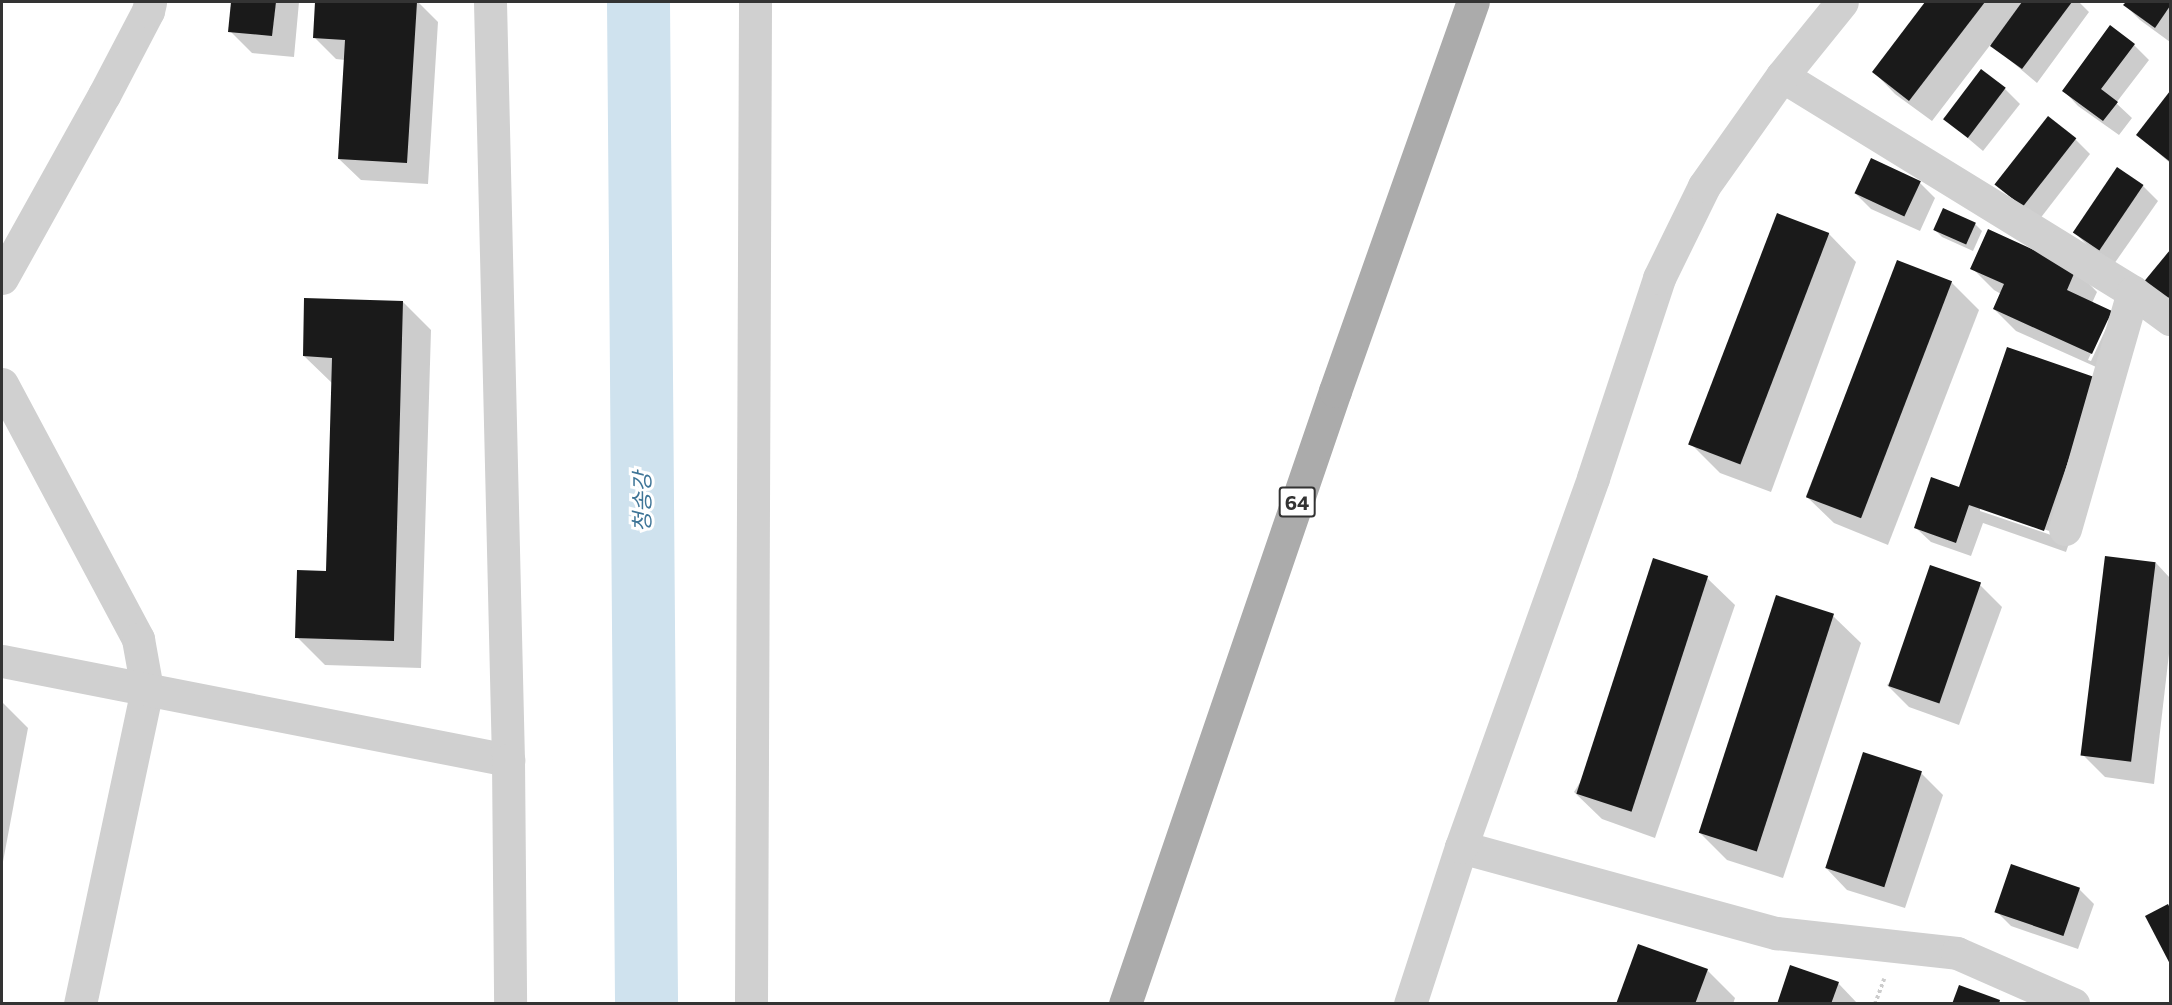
<!DOCTYPE html>
<meta charset="utf-8">
<style>
body{margin:0}
#map{position:relative;width:2172px;height:1005px;overflow:hidden;background:#fff;font-family:Commissioner,"Noto Sans KR",sans-serif}
div>[style]{position:absolute}
.shadow>*{inset:0;background:#0003}
.river>*{height:63px;margin:-31.5px;padding:0 31.5px;transform-origin:31.5px;border-radius:31.5px;background:#cfe2ee}
.building>*{inset:0;background:#1a1a1a;transform-origin:0 0}
.path>*{height:4px;margin-top:-2px;transform-origin:0;background:repeating-linear-gradient(90deg,#cdcdcd 0 3px,transparent 0 6px)}
.minor>*{height:33px;margin:-16.5px;padding:0 16.5px;transform-origin:16.5px;border-radius:16.5px;background:#d0d0d0}
.tertiary>*{height:33px;margin:-16.5px;padding:0 16.5px;transform-origin:16.5px;border-radius:16.5px;background:#d0d0d0}
.primary>*{height:33px;margin:-16.5px;padding:0 16.5px;transform-origin:16.5px;border-radius:16.5px;background:#ababab}
span{translate:-50% -50%;white-space:nowrap;text-align:center;line-height:1.15;-webkit-text-stroke:6px #fff;paint-order:stroke}
.shield-label span{padding:2px 4px;background:#fff;border:2px solid;border-radius:4px;-webkit-text-stroke-width:0}
.shield-label{font-size:20px;color:#333;font-weight:700}
.water-label{font-size:22px;color:#3f7597;font-style:italic}
.frame{position:absolute;inset:0;border:3px solid #333;pointer-events:none}
</style>
<div id="map">
<div class="shadow">
<div style="clip-path:polygon(233px 2px,299px 2px,294px 57px,252px 53px,230px 31px)"></div>
<div style="clip-path:polygon(316px 2px,418px 2px,438px 22px,428px 184px,361px 180px,339px 159px,345px 60px,336px 59px,314px 37px)"></div>
<div style="clip-path:polygon(1927px 2px,2079px 2px,2089px 12px,2037px 83px,1991px 44px,1932px 121px,1895px 94px,1874px 72px)"></div>
<div style="clip-path:polygon(2128px 2px,2170px 2px,2170px 42px,2140px 20px,2125px 5px)"></div>
<div style="clip-path:polygon(2134px 45px,2149px 60px,2116px 103px,2132px 118px,2119px 135px,2078px 106px,2064px 91px)"></div>
<div style="clip-path:polygon(2005px 89px,2020px 104px,1983px 151px,1944px 118px)"></div>
<div style="clip-path:polygon(2170px 93px,2170px 163px,2138px 135px)"></div>
<div style="clip-path:polygon(2075px 139px,2090px 154px,2039px 220px,1997px 185px)"></div>
<div style="clip-path:polygon(1871px 160px,1920px 183px,1935px 198px,1920px 231px,1871px 209px,1856px 194px)"></div>
<div style="clip-path:polygon(2143px 186px,2158px 201px,2114px 264px,2089px 247px,2074px 232px)"></div>
<div style="clip-path:polygon(1778px 215px,1829px 234px,1856px 262px,1771px 492px,1720px 473px,1693px 446px)"></div>
<div style="clip-path:polygon(1975px 224px,1982px 231px,1973px 251px,1942px 237px,1935px 230px)"></div>
<div style="clip-path:polygon(2170px 253px,2170px 309px,2144px 284px)"></div>
<div style="clip-path:polygon(1898px 262px,1952px 283px,1979px 310px,1888px 545px,1834px 523px,1806px 496px)"></div>
<div style="clip-path:polygon(evenodd,1972px 268px,2076px 270px,2097px 292px,2092px 303px,2111px 312px,2114px 375px,2016px 331px,1994px 309px,2001px 294px,1994px 290px,1972px 268px,2106px 320px,2110px 320px,2091px 361px,2088px 360px,2106px 320px)"></div>
<div style="clip-path:polygon(403px 302px,431px 330px,421px 668px,325px 665px,297px 637px,328px 572px,333px 384px,304px 356px)"></div>
<div style="clip-path:polygon(evenodd,2118px 401px,2066px 552px,1983px 523px,1971px 556px,1931px 542px,1916px 528px,1958px 488px,2118px 401px,1980px 507px,2052px 532px,2051px 535px,1980px 511px,1980px 507px)"></div>
<div style="clip-path:polygon(2156px 563px,2170px 578px,2170px 645px,2154px 784px,2105px 777px,2083px 755px)"></div>
<div style="clip-path:polygon(1707px 578px,1735px 605px,1655px 838px,1602px 819px,1574px 792px)"></div>
<div style="clip-path:polygon(1980px 585px,2002px 607px,1959px 725px,1909px 707px,1887px 685px)"></div>
<div style="clip-path:polygon(1833px 616px,1861px 643px,1783px 878px,1727px 860px,1699px 832px)"></div>
<div style="clip-path:polygon(2px 702px,28px 728px,2px 867px)"></div>
<div style="clip-path:polygon(1921px 773px,1943px 795px,1905px 908px,1847px 890px,1826px 868px)"></div>
<div style="clip-path:polygon(2079px 889px,2094px 904px,2078px 949px,2011px 926px,1996px 911px)"></div>
<div style="clip-path:polygon(2168px 906px,2170px 909px,2170px 960px,2147px 917px)"></div>
<div style="clip-path:polygon(1707px 970px,1735px 998px,1733px 1004px,1618px 1004px)"></div>
<div style="clip-path:polygon(1838px 983px,1858px 1004px,1778px 1004px)"></div>
</div>
<div class="river">
<div style="left:638px;top:2px;width:1002px;rotate:89.54deg"></div>
</div>
<div class="building">
<div style="clip-path:polygon(231px 2px,276px 2px,272px 36px,228px 32px)"></div>
<div style="clip-path:polygon(315px 2px,417px 2px,407px 163px,338px 159px,345px 40px,313px 38px)"></div>
<div style="clip-path:polygon(1925px 2px,1985px 2px,1909px 101px,1872px 72px)"></div>
<div style="clip-path:polygon(2022px 2px,2072px 2px,2022px 69px,1990px 46px)"></div>
<div style="clip-path:polygon(2126px 2px,2170px 2px,2170px 6px,2155px 28px,2123px 5px)"></div>
<div style="clip-path:polygon(2110px 25px,2135px 44px,2101px 89px,2118px 102px,2103px 121px,2062px 91px)"></div>
<div style="left:1981px;top:69px;width:31px;height:63px;rotate:37deg"></div>
<div style="clip-path:polygon(2170px 91px,2170px 159px,2169px 161px,2136px 135px)"></div>
<div style="left:2048px;top:116px;width:36px;height:87px;rotate:38deg"></div>
<div style="left:1871px;top:158px;width:55px;height:39px;rotate:25deg"></div>
<div style="left:2117px;top:167px;width:32px;height:79px;rotate:34deg"></div>
<div style="left:1943px;top:208px;width:36px;height:24px;rotate:24deg"></div>
<div style="left:1777px;top:213px;width:56px;height:248px;rotate:21deg"></div>
<div style="clip-path:polygon(1988px 229px,2076px 269px,2067px 290px,2112px 311px,2092px 354px,1993px 309px,2004px 284px,1970px 269px)"></div>
<div style="clip-path:polygon(2170px 250px,2170px 296px,2164px 303px,2142px 284px)"></div>
<div style="left:1897px;top:260px;width:59px;height:254px;rotate:21deg"></div>
<div style="clip-path:polygon(304px 298px,403px 301px,394px 641px,295px 638px,297px 570px,326px 571px,332px 358px,303px 356px)"></div>
<div style="clip-path:polygon(2007px 347px,2097px 378px,2044px 531px,1969px 505px,1956px 543px,1914px 528px,1931px 477px,1959px 487px)"></div>
<div style="left:2105px;top:556px;width:51px;height:201px;rotate:7deg"></div>
<div style="left:1653px;top:558px;width:58px;height:248px;rotate:18deg"></div>
<div style="left:1930px;top:565px;width:54px;height:128px;rotate:19deg"></div>
<div style="left:1776px;top:595px;width:61px;height:250px;rotate:18deg"></div>
<div style="left:1863px;top:752px;width:62px;height:122px;rotate:18deg"></div>
<div style="left:2011px;top:864px;width:73px;height:51px;rotate:19deg"></div>
<div style="clip-path:polygon(2168px 904px,2170px 908px,2170px 964px,2145px 916px)"></div>
<div style="clip-path:polygon(1638px 944px,1708px 969px,1695px 1004px,1616px 1004px)"></div>
<div style="clip-path:polygon(1790px 965px,1839px 982px,1831px 1004px,1777px 1004px)"></div>
<div style="clip-path:polygon(1959px 985px,2000px 1000px,1999px 1004px,1952px 1004px)"></div>
</div>
<div class="path">
<div style="left:1875px;top:1004px;width:27px;rotate:-70deg"></div>
</div>
<div class="minor">
<div style="left:1782px;top:76px;width:412px;rotate:31.6deg"></div>
<div style="left:2133px;top:292px;width:46px;rotate:36.1deg"></div>
<div style="left:2px;top:278px;width:210px;rotate:-60.9deg"></div>
<div style="left:104px;top:95px;width:95px;rotate:-62.4deg"></div>
<div style="left:148px;top:11px;width:9px;rotate:-77deg"></div>
<div style="left:2px;top:384px;width:289px;rotate:61.9deg"></div>
<div style="left:138px;top:639px;width:51px;rotate:79.8deg"></div>
<div style="left:147px;top:689px;width:322px;rotate:102deg"></div>
<div style="left:2065px;top:529px;width:247px;rotate:-74deg"></div>
<div style="left:2px;top:661px;width:516px;rotate:11.07deg"></div>
<div style="left:1461px;top:847px;width:327px;rotate:15.3deg"></div>
<div style="left:1776px;top:933px;width:182px;rotate:6.3deg"></div>
<div style="left:1957px;top:953px;width:127px;rotate:23.7deg"></div>
<div style="left:751px;top:1004px;width:1002px;rotate:-89.77deg"></div>
<div style="left:1410px;top:1004px;width:165px;rotate:-72deg"></div>
<div style="left:1461px;top:847px;width:392px;rotate:-70.3deg"></div>
<div style="left:1593px;top:478px;width:211px;rotate:-71.7deg"></div>
<div style="left:1659px;top:278px;width:102px;rotate:-63.9deg"></div>
<div style="left:1704px;top:186px;width:135px;rotate:-54.7deg"></div>
<div style="left:1782px;top:76px;width:95px;rotate:-51deg"></div>
</div>
<div class="tertiary">
<div style="left:490px;top:2px;width:758px;rotate:88.64deg"></div>
<div style="left:508px;top:760px;width:244px;rotate:89.5deg"></div>
</div>
<div class="primary">
<div style="left:1125px;top:1004px;width:648px;rotate:-71.09deg"></div>
<div style="left:1335px;top:391px;width:413px;rotate:-70.5deg"></div>
</div>
<div class="shield-label">
<span style="left:1297px;top:502px">64</span>
</div>
<div class="water-label">
<span style="left:642px;top:502px;rotate:-90deg">청송강</span>
</div>
<div class="frame"></div>
</div>
